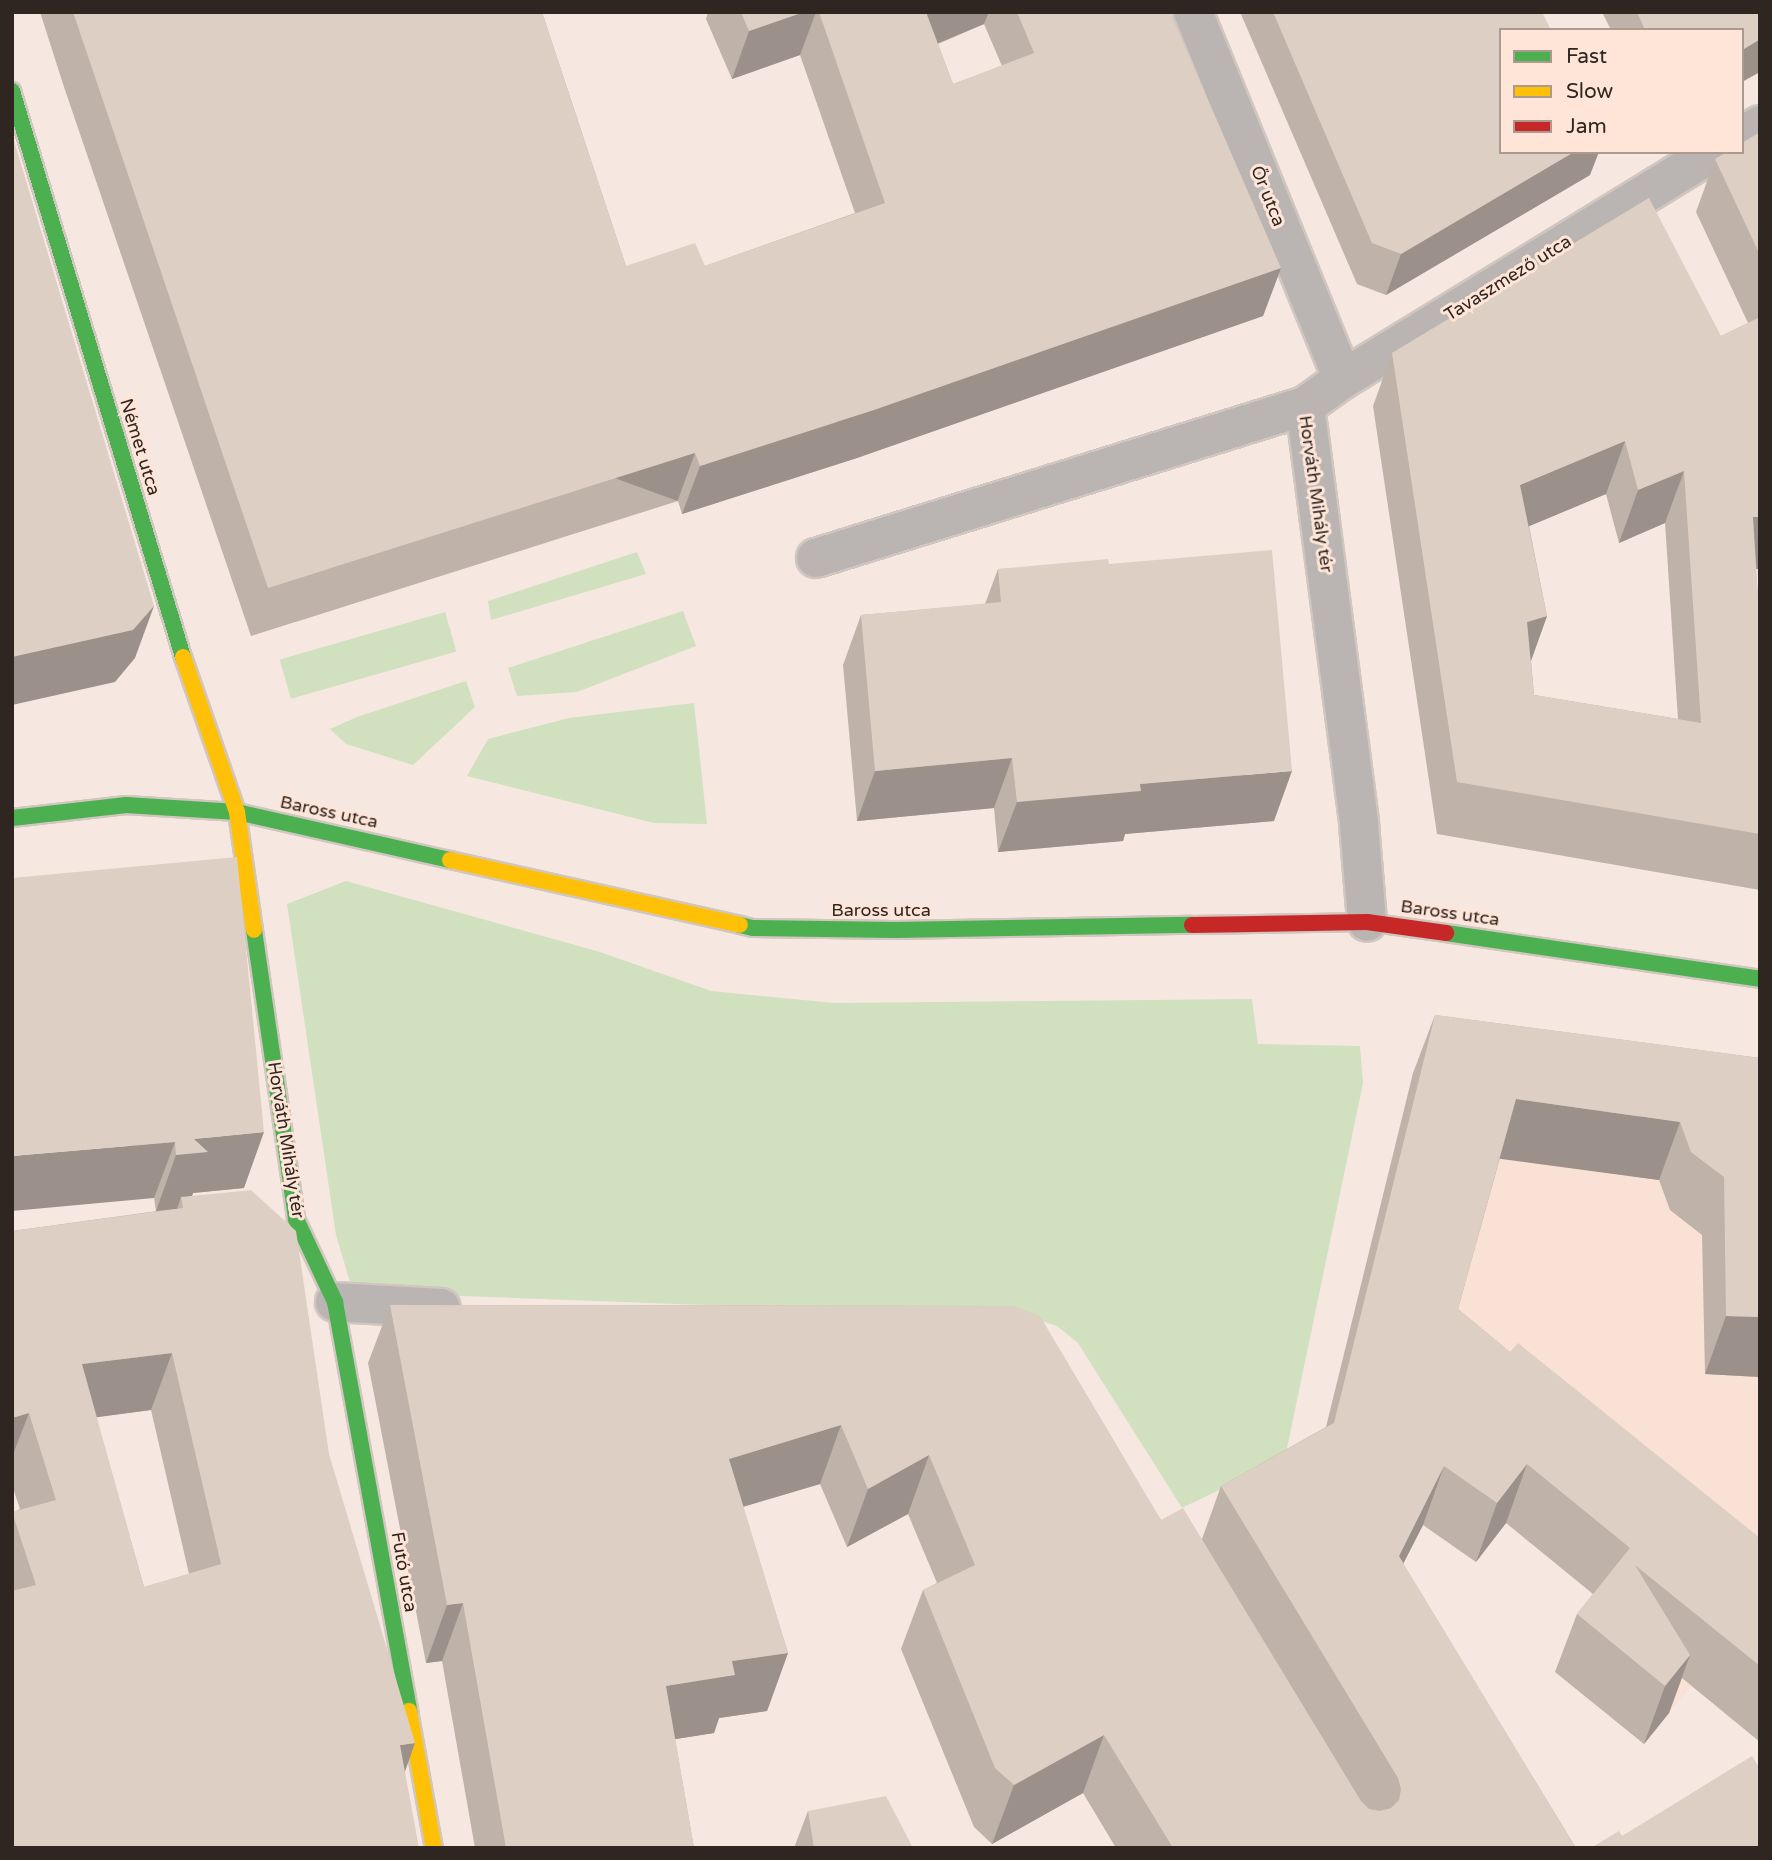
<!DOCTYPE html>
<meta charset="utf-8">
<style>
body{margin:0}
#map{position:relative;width:1772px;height:1860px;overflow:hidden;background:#f6e8e1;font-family:"Varela Round",sans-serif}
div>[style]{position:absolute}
.built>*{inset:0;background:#fae1d5}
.green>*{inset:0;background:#d1e0be;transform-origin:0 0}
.roads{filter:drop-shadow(2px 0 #d1c6c0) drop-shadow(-2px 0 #d1c6c0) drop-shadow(0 2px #d1c6c0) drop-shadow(0 -2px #d1c6c0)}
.street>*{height:38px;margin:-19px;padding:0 19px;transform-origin:19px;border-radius:19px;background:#bab5b2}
.fast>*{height:16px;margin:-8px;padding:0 8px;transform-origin:8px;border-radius:8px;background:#4caf50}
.slow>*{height:16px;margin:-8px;padding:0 8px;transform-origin:8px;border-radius:8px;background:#ffc107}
.jam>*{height:16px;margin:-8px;padding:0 8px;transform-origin:8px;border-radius:8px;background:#c62828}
.wall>*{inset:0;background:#bfb2a9}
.shaded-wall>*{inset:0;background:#9b918a;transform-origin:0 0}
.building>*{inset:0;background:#decfc5}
span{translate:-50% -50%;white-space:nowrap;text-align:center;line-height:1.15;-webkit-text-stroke:6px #ffe5d8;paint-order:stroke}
.street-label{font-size:18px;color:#2f2621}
.frame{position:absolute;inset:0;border:14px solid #2f2621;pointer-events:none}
.legend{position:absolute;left:1499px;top:28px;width:245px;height:126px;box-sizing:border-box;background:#ffe5d8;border:2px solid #ac998f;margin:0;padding:9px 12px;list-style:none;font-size:21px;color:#2f2621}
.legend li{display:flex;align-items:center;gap:14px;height:35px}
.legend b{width:35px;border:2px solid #ac998f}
</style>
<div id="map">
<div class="built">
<div style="clip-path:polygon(1413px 1073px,1760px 1119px,1760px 1742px,1691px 1686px,1644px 1744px,1555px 1672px,1609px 1606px,1506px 1523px,1476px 1562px,1423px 1525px,1408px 1554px,1313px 1481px)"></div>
</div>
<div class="green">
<div style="clip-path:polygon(637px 552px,646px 574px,491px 620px,488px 601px)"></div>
<div style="clip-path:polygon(683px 611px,696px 646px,577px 692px,517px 696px,508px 668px)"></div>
<div style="left:445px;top:612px;width:41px;height:172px;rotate:74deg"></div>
<div style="clip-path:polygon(466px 681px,475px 707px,413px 765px,346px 744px,330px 729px,357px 717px)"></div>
<div style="clip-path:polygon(694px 703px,707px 824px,654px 823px,467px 776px,488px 739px,569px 718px)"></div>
<div style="clip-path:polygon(346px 881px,600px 952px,711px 991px,834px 1003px,1252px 999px,1258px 1044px,1360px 1046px,1363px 1083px,1285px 1458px,1182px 1508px,1078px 1343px,1057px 1326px,1029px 1317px,353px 1292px,336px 1235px,287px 904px)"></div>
</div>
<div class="roads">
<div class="street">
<div style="left:1193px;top:12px;width:396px;rotate:67.8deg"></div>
<div style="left:1742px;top:136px;width:21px;rotate:-31deg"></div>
<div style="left:1305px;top:406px;width:47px;rotate:-35.4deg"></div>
<div style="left:1343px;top:379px;width:435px;rotate:-31.5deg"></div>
<div style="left:816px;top:558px;width:512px;rotate:-17.27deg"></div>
<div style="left:1305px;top:406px;width:421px;rotate:82.6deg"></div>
<div style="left:1359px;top:824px;width:98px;rotate:85.3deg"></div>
<div style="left:335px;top:1302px;width:106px;rotate:3.2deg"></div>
</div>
<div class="fast">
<div style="left:12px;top:91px;width:591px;rotate:73.19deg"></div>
<div style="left:12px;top:818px;width:115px;rotate:-6.5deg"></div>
<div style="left:126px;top:805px;width:111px;rotate:3.6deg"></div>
<div style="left:237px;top:812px;width:218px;rotate:12.7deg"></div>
<div style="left:740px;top:925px;width:13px;rotate:13deg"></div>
<div style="left:753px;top:928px;width:142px;rotate:0.8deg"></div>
<div style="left:895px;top:930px;width:297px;rotate:-1deg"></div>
<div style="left:254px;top:930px;width:292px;rotate:81.7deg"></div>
<div style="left:296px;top:1219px;width:92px;rotate:64.8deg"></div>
<div style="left:335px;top:1302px;width:416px;rotate:79.7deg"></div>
<div style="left:1446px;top:933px;width:317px;rotate:8.3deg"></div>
</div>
<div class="slow">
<div style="left:183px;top:657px;width:164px;rotate:70.8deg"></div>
<div style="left:237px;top:812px;width:119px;rotate:81.8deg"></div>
<div style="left:450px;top:860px;width:297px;rotate:12.6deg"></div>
<div style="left:409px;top:1711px;width:139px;rotate:79.7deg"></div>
</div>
<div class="jam">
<div style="left:1192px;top:925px;width:175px;rotate:-1deg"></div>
<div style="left:1367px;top:922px;width:80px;rotate:7.9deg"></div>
</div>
</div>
<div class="wall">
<div style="clip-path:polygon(evenodd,40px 12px,542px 12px,626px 266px,705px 266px,855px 213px,800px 55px,732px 79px,706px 19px,708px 12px,1170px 12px,1281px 268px,1263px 316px,857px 458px,682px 514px,678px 501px,251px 636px,63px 84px,40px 12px,984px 24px,1002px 66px,953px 84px,938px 44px,984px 24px)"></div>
<div style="clip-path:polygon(1240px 12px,1542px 12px,1590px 175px,1386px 295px,1357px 284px)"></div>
<div style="clip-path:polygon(1602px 12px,1760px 12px,1742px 30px,1611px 30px)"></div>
<div style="clip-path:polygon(evenodd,1760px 132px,1760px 569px,1756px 569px,1760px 629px,1760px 890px,1437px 834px,1373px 406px,1392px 353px,1721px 336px,1748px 323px,1696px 212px,1715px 159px,1760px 132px,1606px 494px,1619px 543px,1665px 523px,1678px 719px,1534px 695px,1531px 661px,1547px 616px,1529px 526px,1606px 494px)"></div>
<div style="clip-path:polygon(1109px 564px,1274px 821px,1125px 834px,1123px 841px,998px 852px,994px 808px,857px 821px,843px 665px,861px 615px,985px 604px,998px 569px)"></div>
<div style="clip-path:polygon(evenodd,12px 878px,244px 1188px,193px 1193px,192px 1196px,329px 1454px,12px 1848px,12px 1513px,20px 1509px,12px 1485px,12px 1231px,172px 1209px,156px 1211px,154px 1198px,12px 878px,151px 1410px,189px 1574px,144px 1587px,96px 1417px,151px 1410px)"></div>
<div style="clip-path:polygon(1435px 1015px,1760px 1058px,1760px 1377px,1705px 1374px,1702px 1235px,1670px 1210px,1659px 1180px,1500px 1158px,1458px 1309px,1510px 1352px,1760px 1538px,1760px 1742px,1682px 1678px,1669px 1713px,1644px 1744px,1555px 1672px,1577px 1614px,1593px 1594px,1506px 1523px,1476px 1562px,1423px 1525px,1403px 1564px,1576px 1848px,1116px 1848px,1083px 1793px,992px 1844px,974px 1827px,901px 1649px,923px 1590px,937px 1583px,908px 1514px,847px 1547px,820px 1484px,743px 1507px,788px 1653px,767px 1711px,719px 1718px,714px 1733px,675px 1739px,694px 1848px,475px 1848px,442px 1661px,426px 1663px,368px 1363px,390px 1305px,1014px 1306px,1161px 1520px,1202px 1539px,1221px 1486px,1326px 1427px,1413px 1073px)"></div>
<div style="clip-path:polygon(808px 1811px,913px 1848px,794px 1848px)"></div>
</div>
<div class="shaded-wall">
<div style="clip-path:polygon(804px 12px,816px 12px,800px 55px,732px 79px,749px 31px)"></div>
<div style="clip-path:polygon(924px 12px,989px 12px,984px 24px,907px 56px)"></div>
<div style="clip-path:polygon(1760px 39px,1760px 72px,1742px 82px,1742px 50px)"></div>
<div style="clip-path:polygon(1574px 152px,1599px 152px,1590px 175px,1386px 295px,1401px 254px)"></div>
<div style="clip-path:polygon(1281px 268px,1263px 316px,857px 458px,682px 514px,700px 466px)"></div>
<div style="clip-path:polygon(1625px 441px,1606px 494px,1501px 538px,1520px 485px)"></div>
<div style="left:695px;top:453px;width:51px;height:448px;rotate:110deg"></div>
<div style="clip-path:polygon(1684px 471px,1665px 523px,1619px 543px,1638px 490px)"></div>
<div style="clip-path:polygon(1753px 517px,1760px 517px,1760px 569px,1734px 570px)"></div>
<div style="clip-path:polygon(154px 606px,135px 658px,115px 682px,12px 705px,12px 657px)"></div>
<div style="clip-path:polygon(1547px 616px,1528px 669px,1527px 622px)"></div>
<div style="clip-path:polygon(1012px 758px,994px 808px,857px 821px,875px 771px)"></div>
<div style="clip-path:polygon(1292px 771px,1274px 821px,1125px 834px,1123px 841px,998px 852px,1017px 802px,1140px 784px)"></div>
<div style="clip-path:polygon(1516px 1099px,1680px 1122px,1659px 1180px,1494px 1158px)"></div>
<div style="clip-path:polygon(264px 1132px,244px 1188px,193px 1193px,188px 1208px,181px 1197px,177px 1209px,156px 1211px,176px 1155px,194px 1139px)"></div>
<div style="clip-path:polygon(175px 1142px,154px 1198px,12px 1211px,12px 1156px)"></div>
<div style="clip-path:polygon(1726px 1316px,1760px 1317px,1760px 1377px,1705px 1374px)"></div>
<div style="clip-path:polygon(172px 1353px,151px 1410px,61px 1422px,82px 1364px)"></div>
<div style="clip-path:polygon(29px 1413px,12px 1457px,12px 1418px)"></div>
<div style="clip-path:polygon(841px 1425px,820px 1484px,708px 1517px,729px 1459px)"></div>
<div style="clip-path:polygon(929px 1455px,908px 1514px,847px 1547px,868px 1489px)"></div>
<div style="clip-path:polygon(1527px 1464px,1506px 1523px,1476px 1562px,1497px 1503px)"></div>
<div style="clip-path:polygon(1444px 1466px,1423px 1525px,1377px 1615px,1399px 1556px)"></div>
<div style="clip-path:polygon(463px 1603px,442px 1661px,426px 1663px,447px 1605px)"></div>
<div style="clip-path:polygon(788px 1653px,767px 1711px,719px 1718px,714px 1733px,645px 1744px,666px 1686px,732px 1661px)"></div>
<div style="clip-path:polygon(1690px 1655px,1669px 1713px,1644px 1744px,1665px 1686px)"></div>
<div style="clip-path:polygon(1104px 1735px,1083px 1793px,992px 1844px,1014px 1785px)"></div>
<div style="clip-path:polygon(415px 1743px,395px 1800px,400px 1745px)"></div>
</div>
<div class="building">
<div style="clip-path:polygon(73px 12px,542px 12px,626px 266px,695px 243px,705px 266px,885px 203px,819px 12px,926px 12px,953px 84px,1034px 53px,1017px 12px,1170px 12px,1281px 268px,874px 410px,700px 466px,695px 453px,268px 588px)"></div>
<div style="clip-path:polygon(741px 12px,804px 12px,749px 31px)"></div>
<div style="clip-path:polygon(1273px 12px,1542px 12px,1551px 30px,1501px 30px,1501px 152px,1574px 152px,1401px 254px,1372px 243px)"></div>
<div style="clip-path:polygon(1637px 12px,1760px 12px,1760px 39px,1742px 50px,1742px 30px,1645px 30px)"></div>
<div style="clip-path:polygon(1760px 132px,1760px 255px,1715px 159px,1727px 152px,1742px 152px,1742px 143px)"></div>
<div style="clip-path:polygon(12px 134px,154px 606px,133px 630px,12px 657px)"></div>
<div style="clip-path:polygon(evenodd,1649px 198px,1721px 336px,1760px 317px,1760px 517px,1753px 517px,1760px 629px,1760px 834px,1457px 782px,1392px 353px,1649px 198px,1625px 441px,1638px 490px,1684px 471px,1701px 723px,1534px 695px,1527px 622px,1547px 616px,1520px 485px,1625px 441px)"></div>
<div style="clip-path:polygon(1272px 550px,1292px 771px,1140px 784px,1141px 791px,1017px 802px,1012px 758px,875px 771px,861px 615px,1001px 602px,998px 569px,1108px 559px,1109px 564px)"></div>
<div style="clip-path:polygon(237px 857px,264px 1132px,194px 1139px,208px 1152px,176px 1155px,175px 1142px,12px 1156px,12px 878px)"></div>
<div style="clip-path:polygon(1435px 1015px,1760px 1058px,1760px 1317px,1726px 1316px,1724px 1177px,1691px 1152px,1680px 1122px,1516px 1099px,1458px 1309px,1510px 1352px,1518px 1343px,1760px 1538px,1760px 1666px,1635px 1565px,1690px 1655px,1665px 1686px,1577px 1614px,1630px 1548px,1527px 1464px,1497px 1503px,1444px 1466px,1399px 1556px,1576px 1848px,1173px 1848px,1104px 1735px,1014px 1785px,995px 1768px,923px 1590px,975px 1565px,929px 1455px,868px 1489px,841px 1425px,729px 1459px,788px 1653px,732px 1661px,735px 1675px,666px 1686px,694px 1848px,506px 1848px,463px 1603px,447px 1605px,390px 1305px,1014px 1306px,1040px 1316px,1161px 1520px,1183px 1508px,1361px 1801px,1369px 1809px,1380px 1811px,1391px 1808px,1399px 1800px,1401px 1789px,1398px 1778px,1221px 1486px,1334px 1423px)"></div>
<div style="clip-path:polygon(evenodd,251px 1190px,296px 1231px,329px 1454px,415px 1743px,400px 1745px,419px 1848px,12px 1848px,12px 1591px,36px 1585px,12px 1512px,56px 1500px,29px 1413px,12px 1418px,12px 1231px,183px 1208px,181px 1197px,251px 1190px,172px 1353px,221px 1564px,144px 1587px,82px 1364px,172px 1353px)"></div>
<div style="clip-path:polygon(1752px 1756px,1760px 1769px,1760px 1848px,1591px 1848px,1619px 1831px,1622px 1836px)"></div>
<div style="clip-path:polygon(886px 1796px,913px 1848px,814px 1848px,808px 1811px)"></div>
</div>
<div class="street-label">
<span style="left:1268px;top:196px;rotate:68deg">Őr utca</span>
<span style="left:1508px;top:278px;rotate:-32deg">Tavaszmező utca</span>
<span style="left:140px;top:447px;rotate:73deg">Német utca</span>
<span style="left:1316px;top:494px;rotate:82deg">Horváth Mihály tér</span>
<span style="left:329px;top:812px;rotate:12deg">Baross utca</span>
<span style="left:881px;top:910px">Baross utca</span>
<span style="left:1450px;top:913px;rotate:8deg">Baross utca</span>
<span style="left:286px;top:1140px;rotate:81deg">Horváth Mihály tér</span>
<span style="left:404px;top:1572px;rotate:80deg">Futó utca</span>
</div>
<div class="frame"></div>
<ul class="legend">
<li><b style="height:9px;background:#4caf50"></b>Fast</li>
<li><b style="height:9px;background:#ffc107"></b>Slow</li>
<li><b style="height:9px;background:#c62828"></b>Jam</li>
</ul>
</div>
